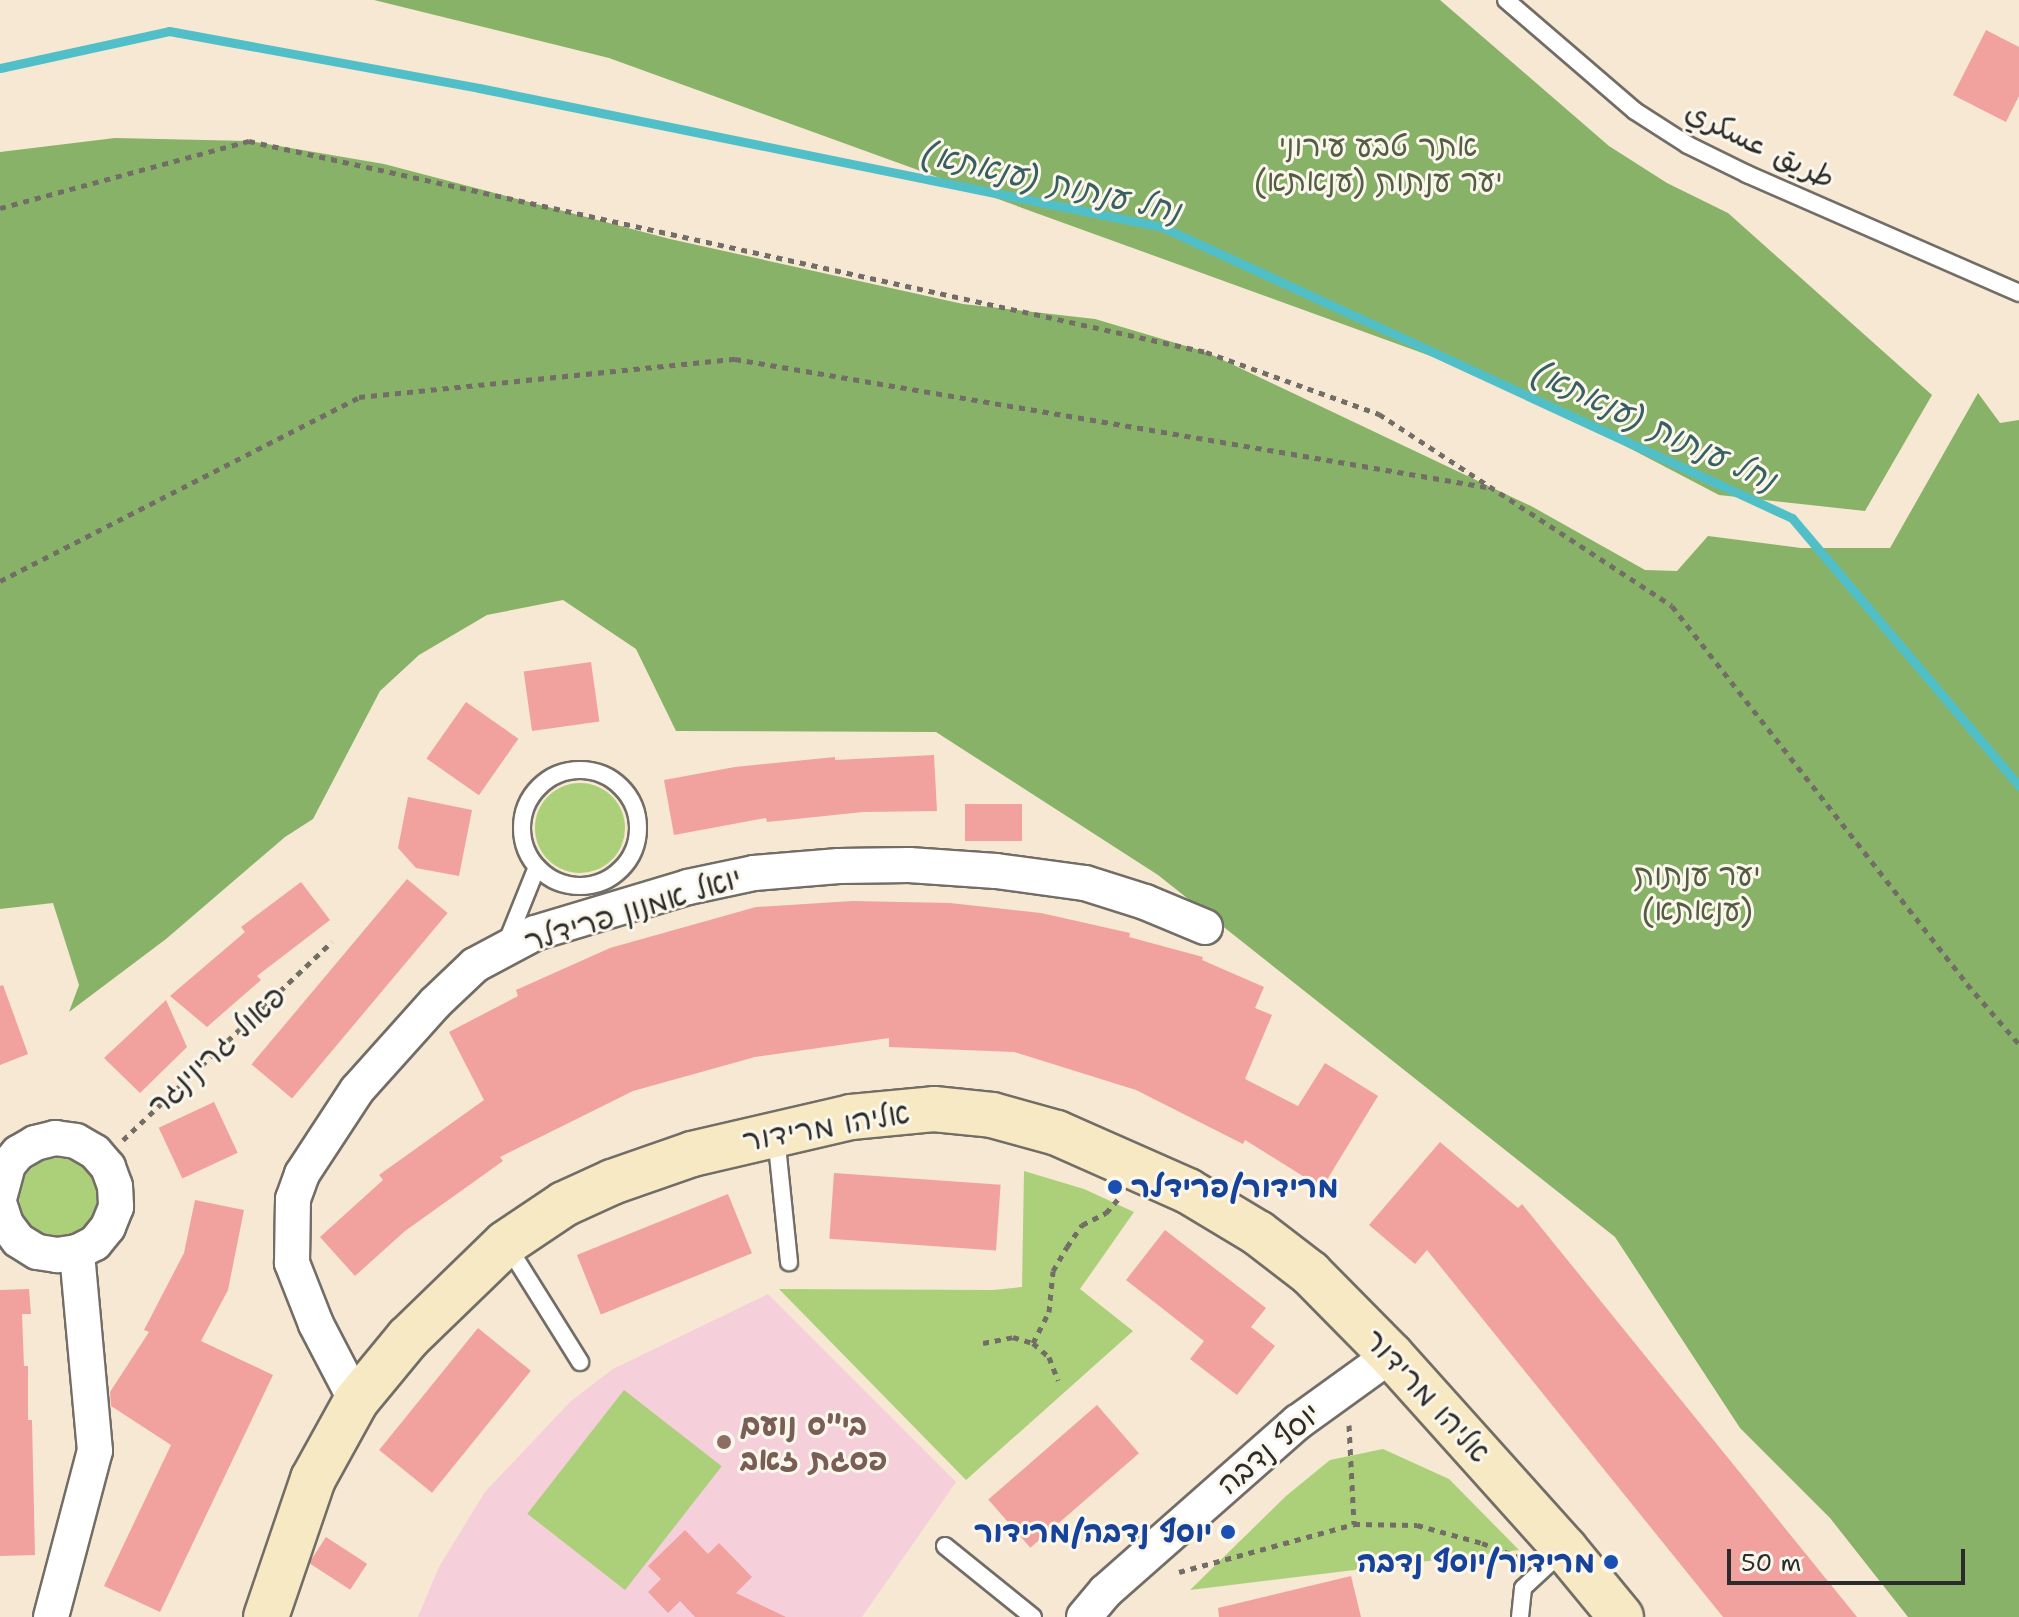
<!DOCTYPE html>
<meta charset="utf-8">
<style>
body{margin:0}
#map{position:relative;width:2019px;height:1617px;overflow:hidden;background:#f6e8d3;font-family:"Shantell Sans","Playpen Sans Arabic","Playpen Sans Hebrew",sans-serif}
div>[style]{position:absolute}
.built>*{inset:0;background:#f5cfda}
.green>*{inset:0;background:#acd079;transform-origin:0 0}
.round{border-radius:50%}
.forest>*{inset:0;background:#89b269}
.stream>*{height:9px;margin:-4.5px;padding:0 4.5px;transform-origin:4.5px;border-radius:4.5px;background:#51bfc8}
.building>*{inset:0;background:#f1a29e;transform-origin:0 0}
.path>*{height:5px;margin-top:-2.5px;transform-origin:0;background:repeating-linear-gradient(90deg,#726d66 0 6px,transparent 0 12px)}
.roads{filter:drop-shadow(2px 0 #726d66) drop-shadow(-2px 0 #726d66) drop-shadow(0 2px #726d66) drop-shadow(0 -2px #726d66)}
.lane>*{height:16px;margin:-8px;padding:0 8px;transform-origin:8px;border-radius:8px;background:#fff}
.lane>.ring{margin:-8px;padding:0;box-sizing:content-box;background:none;border:16px solid #fff;border-radius:50%}
.street>*{height:34px;margin:-17px;padding:0 17px;transform-origin:17px;border-radius:17px;background:#fff}
.secondary>*{height:44px;margin:-22px;padding:0 22px;transform-origin:22px;border-radius:22px;background:#f6e9c3}
.dots>*{width:22px;height:22px;translate:-50% -50%;box-sizing:border-box;border:4px solid #fbf7ec;border-radius:50%}
span{translate:-50% -50%;white-space:nowrap;text-align:center;line-height:1.15;-webkit-text-stroke:6px #fbf7ec;paint-order:stroke}
.street-label{font-size:30px;color:#2b2b2b}
.park-label{font-size:30px;color:#525d42}
.transit-label{font-size:30px;color:#164399;font-weight:700}
.left{translate:0 -50%;text-align:left}
.right{translate:-100% -50%;text-align:right}
.education-label{font-size:30px;color:#785e54;font-weight:700}
.water-label{font-size:32px;color:#385f62;font-style:italic}
.scale{position:absolute;left:1727px;top:1549px;width:238px;height:36px;box-sizing:border-box;border:4px solid #2b2b2b;border-top:0;padding-left:10px;font-size:24px;line-height:28px;white-space:nowrap;color:#2b2b2b;-webkit-text-stroke:6px #fbf7ec;paint-order:stroke}
</style>
<div id="map">
<div class="built">
<div style="clip-path:polygon(768px 1294px,956px 1482px,862px 1617px,418px 1617px,439px 1567px,485px 1492px,571px 1401px,613px 1369px)"></div>
</div>
<div class="green">
<div class="round" style="left:535px;top:783px;width:90px;height:90px"></div>
<div class="round" style="left:19px;top:1158px;width:78px;height:78px"></div>
<div style="clip-path:polygon(1024px 1171px,1084px 1189px,1134px 1212px,1080px 1289px,1133px 1331px,966px 1480px,779px 1289px,993px 1290px,1022px 1287px)"></div>
<div style="left:624px;top:1390px;width:124px;height:157px;rotate:38deg"></div>
<div style="clip-path:polygon(1383px 1449px,1449px 1479px,1519px 1550px,1190px 1590px,1286px 1496px,1330px 1460px)"></div>
</div>
<div class="forest">
<div style="clip-path:polygon(374px 0,1440px 0,1609px 146px,1667px 183px,1728px 213px,1932px 395px,1865px 511px,1719px 495px,1505px 383px,609px 58px)"></div>
<div style="clip-path:polygon(115px 138px,249px 141px,384px 164px,670px 239px,963px 304px,1095px 319px,1206px 352px,1531px 506px,1645px 570px,1677px 571px,1708px 536px,1801px 548px,1890px 548px,1978px 393px,2000px 423px,2019px 420px,2019px 1617px,1908px 1617px,1830px 1518px,1740px 1428px,1615px 1237px,1158px 875px,936px 732px,676px 731px,636px 649px,563px 600px,487px 615px,419px 655px,380px 691px,313px 819px,285px 837px,166px 939px,69px 1012px,79px 985px,53px 903px,0 909px,0 152px)"></div>
</div>
<div class="stream">
<div style="left:0;top:68px;width:173px;rotate:-12.3deg"></div>
<div style="left:169px;top:31px;width:315px;rotate:10.4deg"></div>
<div style="left:479px;top:88px;width:697px;rotate:11.5deg"></div>
<div style="left:1162px;top:227px;width:694px;rotate:24.79deg"></div>
<div style="left:1792px;top:518px;width:351px;rotate:49.7deg"></div>
</div>
<div class="building">
<div style="clip-path:polygon(1986px 30px,2019px 47px,2019px 96px,2006px 122px,1953px 95px)"></div>
<div style="left:591px;top:662px;width:60px;height:68px;rotate:82deg"></div>
<div style="left:466px;top:702px;width:64px;height:69px;rotate:35deg"></div>
<div style="clip-path:polygon(934px 755px,937px 811px,863px 812px,767px 822px,766px 818px,674px 835px,664px 780px,735px 767px,835px 757px,835px 760px)"></div>
<div style="clip-path:polygon(408px 797px,472px 810px,459px 876px,416px 868px,398px 848px)"></div>
<div style="left:965px;top:804px;width:57px;height:37px"></div>
<div style="left:407px;top:879px;width:53px;height:242px;rotate:40deg"></div>
<div style="clip-path:polygon(301px 882px,330px 920px,257px 976px,261px 980px,207px 1027px,170px 996px,245px 932px,241px 927px)"></div>
<div style="clip-path:polygon(852px 901px,950px 903px,1041px 913px,1130px 933px,1129px 937px,1203px 957px,1202px 960px,1264px 987px,1255px 1008px,1272px 1015px,1245px 1079px,1298px 1106px,1325px 1063px,1378px 1096px,1322px 1188px,1245px 1140px,1243px 1144px,1136px 1090px,1014px 1052px,889px 1047px,889px 1038px,755px 1057px,633px 1091px,500px 1157px,503px 1161px,405px 1231px,355px 1276px,320px 1237px,383px 1180px,379px 1175px,484px 1100px,449px 1032px,518px 996px,516px 990px,610px 948px,756px 907px)"></div>
<div style="clip-path:polygon(3px 985px,28px 1054px,0 1065px,0 986px)"></div>
<div style="clip-path:polygon(166px 1000px,187px 1047px,140px 1093px,104px 1058px)"></div>
<div style="left:214px;top:1102px;width:56px;height:61px;rotate:65deg"></div>
<div style="clip-path:polygon(1440px 1142px,1518px 1208px,1522px 1204px,1857px 1617px,1723px 1617px,1427px 1250px,1415px 1264px,1369px 1225px)"></div>
<div style="left:834px;top:1173px;width:167px;height:66px;rotate:4deg"></div>
<div style="left:728px;top:1194px;width:64px;height:163px;rotate:68deg"></div>
<div style="clip-path:polygon(195px 1200px,244px 1210px,228px 1290px,201px 1341px,273px 1375px,160px 1612px,104px 1586px,171px 1445px,111px 1406px,110px 1392px,149px 1332px,144px 1330px,184px 1253px)"></div>
<div style="clip-path:polygon(1165px 1230px,1266px 1308px,1251px 1327px,1275px 1346px,1237px 1395px,1190px 1359px,1204px 1341px,1126px 1280px)"></div>
<div style="clip-path:polygon(29px 1289px,31px 1314px,22px 1314px,24px 1366px,28px 1366px,28px 1420px,32px 1420px,35px 1555px,0 1556px,0 1290px)"></div>
<div style="left:478px;top:1328px;width:68px;height:157px;rotate:39deg"></div>
<div style="left:1097px;top:1405px;width:64px;height:144px;rotate:49deg"></div>
<div style="clip-path:polygon(685px 1530px,708px 1554px,719px 1543px,752px 1577px,736px 1593px,786px 1617px,695px 1617px,680px 1601px,668px 1613px,648px 1592px,661px 1579px,648px 1566px)"></div>
<div style="left:326px;top:1537px;width:49px;height:31px;rotate:33deg"></div>
<div style="clip-path:polygon(1351px 1576px,1361px 1617px,1219px 1617px,1218px 1608px)"></div>
</div>
<div class="path">
<div style="left:0;top:208px;width:258px;rotate:-15.1deg"></div>
<div style="left:249px;top:141px;width:980px;rotate:12.43deg"></div>
<div style="left:1206px;top:352px;width:184px;rotate:19.7deg"></div>
<div style="left:1379px;top:414px;width:350px;rotate:33.2deg"></div>
<div style="left:1672px;top:606px;width:479px;rotate:52deg"></div>
<div style="left:1967px;top:984px;width:79px;rotate:49.1deg"></div>
<div style="left:0;top:581px;width:403px;rotate:-27.1deg"></div>
<div style="left:359px;top:397px;width:378px;rotate:-5.8deg"></div>
<div style="left:735px;top:359px;width:762px;rotate:9.67deg"></div>
<div style="left:123px;top:1140px;width:288px;rotate:-43.5deg"></div>
<div style="left:983px;top:1343px;width:31px;rotate:-11deg"></div>
<div style="left:1013px;top:1337px;width:21px;rotate:17deg"></div>
<div style="left:1033px;top:1343px;width:21px;rotate:41deg"></div>
<div style="left:1049px;top:1357px;width:25px;rotate:69deg"></div>
<div style="left:1033px;top:1343px;width:35px;rotate:-63deg"></div>
<div style="left:1049px;top:1312px;width:41px;rotate:-84.4deg"></div>
<div style="left:1053px;top:1271px;width:28px;rotate:-60deg"></div>
<div style="left:1067px;top:1247px;width:27px;rotate:-56deg"></div>
<div style="left:1082px;top:1225px;width:27px;rotate:-27deg"></div>
<div style="left:1106px;top:1213px;width:18px;rotate:-49deg"></div>
<div style="left:1349px;top:1425px;width:99px;rotate:87.1deg"></div>
<div style="left:1179px;top:1572px;width:181px;rotate:-15.3deg"></div>
<div style="left:1354px;top:1524px;width:63px;rotate:0.9deg"></div>
<div style="left:1417px;top:1525px;width:67px;rotate:15.5deg"></div>
<div style="left:1482px;top:1543px;width:42px;rotate:21deg"></div>
</div>
<div class="roads">
<div class="lane">
<div style="left:1506px;top:0;width:170px;rotate:40.7deg"></div>
<div style="left:1635px;top:111px;width:63px;rotate:32.7deg"></div>
<div style="left:1688px;top:145px;width:66px;rotate:26.2deg"></div>
<div style="left:1747px;top:174px;width:297px;rotate:23.6deg"></div>
<div class="ring" style="left:522px;top:770px;width:100px;height:100px"></div>
<div style="left:506px;top:944px;width:83px;rotate:-68.1deg"></div>
<div style="left:776px;top:1136px;width:127px;rotate:84.1deg"></div>
<div style="left:507px;top:1245px;width:138px;rotate:58deg"></div>
<div style="left:945px;top:1546px;width:113px;rotate:38.9deg"></div>
<div style="left:1520px;top:1617px;width:29px;rotate:-84deg"></div>
<div style="left:1523px;top:1588px;width:56px;rotate:-42.8deg"></div>
</div>
<div class="street">
<div style="left:0;top:1195px;width:31px;rotate:-75deg"></div>
<div style="left:8px;top:1165px;width:16px;rotate:-50deg"></div>
<div style="left:18px;top:1153px;width:20px;rotate:-30deg"></div>
<div style="left:35px;top:1143px;width:21px;rotate:-14deg"></div>
<div style="left:55px;top:1138px;width:21px;rotate:8deg"></div>
<div style="left:76px;top:1141px;width:22px;rotate:30deg"></div>
<div style="left:95px;top:1152px;width:20px;rotate:49deg"></div>
<div style="left:108px;top:1167px;width:20px;rotate:70deg"></div>
<div style="left:115px;top:1186px;width:21px;rotate:87deg"></div>
<div style="left:116px;top:1207px;width:22px;rotate:112deg"></div>
<div style="left:108px;top:1227px;width:21px;rotate:129deg"></div>
<div style="left:95px;top:1243px;width:20px;rotate:153deg"></div>
<div style="left:77px;top:1252px;width:20px;rotate:171deg"></div>
<div style="left:57px;top:1255px;width:20px;rotate:-171deg"></div>
<div style="left:37px;top:1252px;width:22px;rotate:-148deg"></div>
<div style="left:18px;top:1240px;width:20px;rotate:-127deg"></div>
<div style="left:6px;top:1224px;width:19px;rotate:-108deg"></div>
<div style="left:356px;top:1401px;width:87px;rotate:-117.5deg"></div>
<div style="left:316px;top:1324px;width:66px;rotate:-111.5deg"></div>
<div style="left:292px;top:1263px;width:64px;rotate:-89.1deg"></div>
<div style="left:293px;top:1199px;width:27px;rotate:-70deg"></div>
<div style="left:302px;top:1174px;width:100px;rotate:-56.8deg"></div>
<div style="left:357px;top:1090px;width:117px;rotate:-48.1deg"></div>
<div style="left:435px;top:1003px;width:55px;rotate:-43.5deg"></div>
<div style="left:475px;top:965px;width:68px;rotate:-28.1deg"></div>
<div style="left:535px;top:933px;width:160px;rotate:-16.7deg"></div>
<div style="left:688px;top:887px;width:67px;rotate:-12deg"></div>
<div style="left:754px;top:873px;width:85px;rotate:-4.7deg"></div>
<div style="left:839px;top:866px;width:70px;rotate:-0.8deg"></div>
<div style="left:909px;top:865px;width:87px;rotate:3.9deg"></div>
<div style="left:996px;top:871px;width:90px;rotate:7.7deg"></div>
<div style="left:1085px;top:883px;width:63px;rotate:17.6deg"></div>
<div style="left:1145px;top:902px;width:65px;rotate:22.6deg"></div>
<div style="left:51px;top:1617px;width:172px;rotate:-75.2deg"></div>
<div style="left:95px;top:1451px;width:200px;rotate:-95.2deg"></div>
<div style="left:1084px;top:1617px;width:34px;rotate:-50deg"></div>
<div style="left:1106px;top:1591px;width:256px;rotate:-41.4deg"></div>
<div style="left:1298px;top:1422px;width:115px;rotate:-35.8deg"></div>
</div>
<div class="secondary">
<div style="left:266px;top:1617px;width:146px;rotate:-71.2deg"></div>
<div style="left:313px;top:1479px;width:89px;rotate:-61.1deg"></div>
<div style="left:356px;top:1401px;width:82px;rotate:-50.5deg"></div>
<div style="left:408px;top:1338px;width:136px;rotate:-44.1deg"></div>
<div style="left:506px;top:1243px;width:70px;rotate:-33.9deg"></div>
<div style="left:564px;top:1204px;width:53px;rotate:-24.6deg"></div>
<div style="left:612px;top:1182px;width:85px;rotate:-19.3deg"></div>
<div style="left:692px;top:1154px;width:163px;rotate:-13.1deg"></div>
<div style="left:851px;top:1117px;width:83px;rotate:-5.5deg"></div>
<div style="left:934px;top:1109px;width:58px;rotate:5.9deg"></div>
<div style="left:992px;top:1115px;width:67px;rotate:15.5deg"></div>
<div style="left:1057px;top:1133px;width:143px;rotate:23.9deg"></div>
<div style="left:1188px;top:1191px;width:82px;rotate:31deg"></div>
<div style="left:1258px;top:1233px;width:66px;rotate:37.6deg"></div>
<div style="left:1310px;top:1273px;width:115px;rotate:45.4deg"></div>
<div style="left:1391px;top:1355px;width:261px;rotate:48.1deg"></div>
<div style="left:1565px;top:1549px;width:88px;rotate:50.5deg"></div>
</div>
</div>
<div class="dots">
<div style="left:1115px;top:1187px;background:#1a4fb4"></div>
<div style="left:724px;top:1442px;background:#8d6e63"></div>
<div style="left:1228px;top:1532px;background:#1a4fb4"></div>
<div style="left:1611px;top:1562px;background:#1a4fb4"></div>
</div>
<div class="street-label">
<span style="left:1760px;top:145px;rotate:26deg">طريق عسكري</span>
<span style="left:633px;top:910px;rotate:-17deg">יואל אמנון פרידלר</span>
<span style="left:217px;top:1051px;rotate:-43deg">פאול גרינינגר</span>
<span style="left:826px;top:1127px;rotate:-10deg">אליהו מרידור</span>
<span style="left:1427px;top:1396px;rotate:47deg">אליהו מרידור</span>
<span style="left:1269px;top:1449px;rotate:-40deg">יוסף נדבה</span>
</div>
<div class="park-label">
<span style="left:1378px;top:163px">אתר טבע עירוני<br>יער ענתות (ענאתא)</span>
<span style="left:1697px;top:892px">יער ענתות<br>(ענאתא)</span>
</div>
<div class="transit-label">
<span class="left" style="left:1131px;top:1187px">מרידור/פרידלר</span>
<span class="right" style="left:1212px;top:1532px">יוסף נדבה/מרידור</span>
<span class="right" style="left:1595px;top:1562px">מרידור/יוסף נדבה</span>
</div>
<div class="education-label">
<span class="left" style="left:740px;top:1442px">בי"ס נועם<br>פסגת זאב</span>
</div>
<div class="water-label">
<span style="left:1051px;top:182px;rotate:13deg">נחל ענתות (ענאתא)</span>
<span style="left:1654px;top:426px;rotate:25deg">נחל ענתות (ענאתא)</span>
</div>
<div class="scale">50 m</div>
</div>
